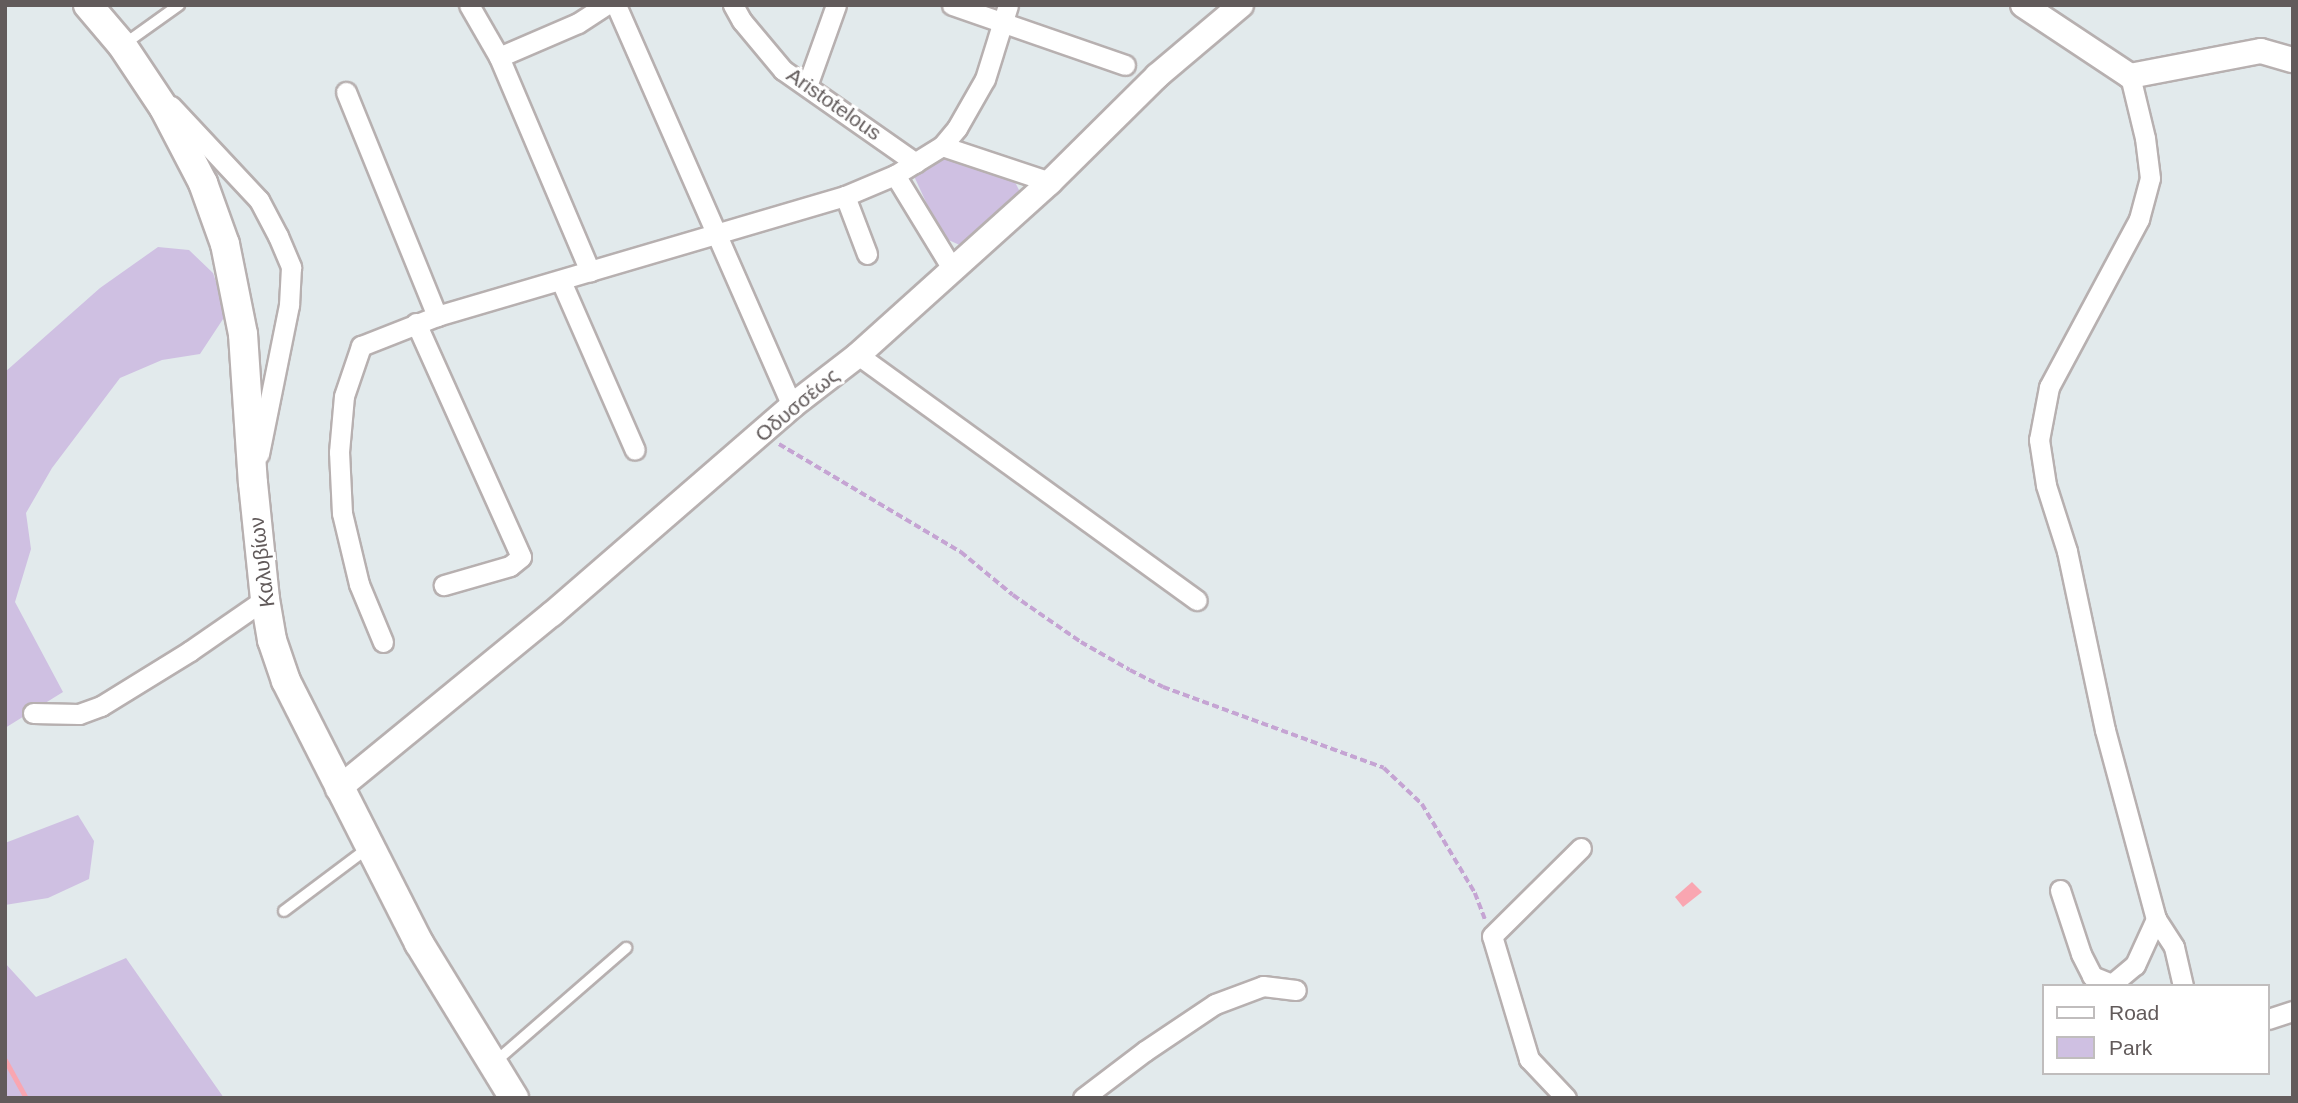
<!DOCTYPE html>
<meta charset="utf-8">
<style>
body{margin:0}
#map{position:relative;width:2298px;height:1103px;overflow:hidden;background:#e2eaec;font-family:Arial,sans-serif}
div>[style]{position:absolute}
.green>*{inset:0;background:#cfc0e2}
.water>*{inset:0;background:#f9a6b1}
.stream>*{height:5px;margin:-2.5px;padding:0 2.5px;transform-origin:2.5px;border-radius:2.5px;background:#f9a6b1}
.path>*{height:3.5px;margin-top:-1.75px;transform-origin:0;background:repeating-linear-gradient(90deg,#c5a4d3 0 7px,transparent 0 10.5px)}
.roads{filter:drop-shadow(2px 0 #b7b0b0) drop-shadow(-2px 0 #b7b0b0) drop-shadow(0 2px #b7b0b0) drop-shadow(0 -2px #b7b0b0)}
.service>*{height:10px;margin:-5px;padding:0 5px;transform-origin:5px;border-radius:5px;background:#fff}
.minor>*{height:19px;margin:-9.5px;padding:0 9.5px;transform-origin:9.5px;border-radius:9.5px;background:#fff}
.tertiary>*{height:24px;margin:-12px;padding:0 12px;transform-origin:12px;border-radius:12px;background:#fff}
.secondary>*{height:28px;margin:-14px;padding:0 14px;transform-origin:14px;border-radius:14px;background:#fff}
span{translate:-50% -50%;white-space:nowrap;text-align:center;line-height:1.15;-webkit-text-stroke:6px #fff;paint-order:stroke}
.street-label{font-size:21px;color:#625b5b}
.frame{position:absolute;inset:0;border:7px solid #625b5b;pointer-events:none}
.legend{position:absolute;left:2042px;top:984px;width:228px;height:91px;box-sizing:border-box;background:#fff;border:2px solid #c0bdbd;margin:0;padding:9px 12px;list-style:none;font-size:21px;color:#625b5b}
.legend li{display:flex;align-items:center;gap:14px;height:35px}
.legend b{width:35px;border:2px solid #c0bdbd}
</style>
<div id="map">
<div class="green">
<div style="clip-path:polygon(947px 156px,1012px 176px,1022px 196px,964px 247px,942px 237px,914px 176px)"></div>
<div style="clip-path:polygon(158px 247px,189px 250px,213px 273px,227px 313px,200px 354px,162px 360px,120px 378px,52px 468px,26px 513px,31px 549px,15px 602px,63px 692px,5px 728px,5px 372px,100px 288px)"></div>
<div style="clip-path:polygon(78px 815px,94px 841px,89px 879px,48px 898px,5px 905px,5px 843px)"></div>
<div style="clip-path:polygon(126px 958px,224px 1098px,5px 1098px,5px 963px,36px 997px)"></div>
</div>
<div class="water">
<div style="clip-path:polygon(1692px 882px,1702px 892px,1683px 907px,1675px 897px)"></div>
</div>
<div class="stream">
<div style="left:5px;top:1060px;width:43px;rotate:61.1deg"></div>
</div>
<div class="path">
<div style="left:779px;top:444px;width:212px;rotate:30.7deg"></div>
<div style="left:961px;top:552px;width:67px;rotate:39.6deg"></div>
<div style="left:1013px;top:595px;width:83px;rotate:34.7deg"></div>
<div style="left:1081px;top:642px;width:56px;rotate:29.7deg"></div>
<div style="left:1130px;top:670px;width:37px;rotate:27deg"></div>
<div style="left:1163px;top:687px;width:235px;rotate:20.1deg"></div>
<div style="left:1384px;top:768px;width:52px;rotate:43.5deg"></div>
<div style="left:1422px;top:804px;width:104px;rotate:59.2deg"></div>
<div style="left:1475px;top:893px;width:28px;rotate:69deg"></div>
</div>
<div class="roads">
<div class="service">
<div style="left:123px;top:45px;width:69px;rotate:-35.5deg"></div>
<div style="left:284px;top:911px;width:105px;rotate:-36.9deg"></div>
<div style="left:495px;top:1062px;width:174px;rotate:-41deg"></div>
</div>
<div class="minor">
<div style="left:469px;top:5px;width:60px;rotate:60deg"></div>
<div style="left:499px;top:57px;width:233px;rotate:67deg"></div>
<div style="left:616px;top:5px;width:438px;rotate:66.3deg"></div>
<div style="left:733px;top:5px;width:18px;rotate:61deg"></div>
<div style="left:742px;top:21px;width:64px;rotate:50.1deg"></div>
<div style="left:783px;top:70px;width:162px;rotate:35deg"></div>
<div style="left:952px;top:5px;width:183px;rotate:19.1deg"></div>
<div style="left:499px;top:57px;width:86px;rotate:-23.3deg"></div>
<div style="left:578px;top:23px;width:33px;rotate:-33deg"></div>
<div style="left:807px;top:86px;width:86px;rotate:-70.3deg"></div>
<div style="left:346px;top:92px;width:242px;rotate:67.9deg"></div>
<div style="left:171px;top:106px;width:129px;rotate:46.9deg"></div>
<div style="left:259px;top:200px;width:41px;rotate:62.2deg"></div>
<div style="left:278px;top:236px;width:34px;rotate:67deg"></div>
<div style="left:291px;top:267px;width:38px;rotate:93deg"></div>
<div style="left:289px;top:305px;width:152px;rotate:101.4deg"></div>
<div style="left:942px;top:146px;width:114px;rotate:18.4deg"></div>
<div style="left:895px;top:175px;width:111px;rotate:58.6deg"></div>
<div style="left:845px;top:196px;width:62px;rotate:69.2deg"></div>
<div style="left:561px;top:281px;width:184px;rotate:66.4deg"></div>
<div style="left:416px;top:323px;width:256px;rotate:65.8deg"></div>
<div style="left:521px;top:557px;width:14px;rotate:141deg"></div>
<div style="left:510px;top:566px;width:69px;rotate:163.9deg"></div>
<div style="left:858px;top:355px;width:418px;rotate:35.9deg"></div>
<div style="left:383px;top:642px;width:63px;rotate:-112.5deg"></div>
<div style="left:359px;top:584px;width:73px;rotate:-103.5deg"></div>
<div style="left:342px;top:513px;width:61px;rotate:-92.8deg"></div>
<div style="left:339px;top:452px;width:56px;rotate:-84.9deg"></div>
<div style="left:344px;top:396px;width:53px;rotate:-71.2deg"></div>
<div style="left:361px;top:346px;width:82px;rotate:-21.5deg"></div>
<div style="left:437px;top:316px;width:425px;rotate:-16.4deg"></div>
<div style="left:845px;top:196px;width:54px;rotate:-22.8deg"></div>
<div style="left:895px;top:175px;width:55px;rotate:-31.7deg"></div>
<div style="left:942px;top:146px;width:23px;rotate:-50deg"></div>
<div style="left:957px;top:128px;width:56px;rotate:-60.3deg"></div>
<div style="left:985px;top:79px;width:77px;rotate:-72.7deg"></div>
<div style="left:33px;top:713px;width:46px;rotate:1.2deg"></div>
<div style="left:79px;top:714px;width:23px;rotate:-20deg"></div>
<div style="left:101px;top:706px;width:105px;rotate:-31.7deg"></div>
<div style="left:190px;top:651px;width:91px;rotate:-34.7deg"></div>
<div style="left:2060px;top:890px;width:67px;rotate:71.8deg"></div>
<div style="left:2081px;top:954px;width:25px;rotate:63deg"></div>
<div style="left:2092px;top:976px;width:22px;rotate:22deg"></div>
<div style="left:2112px;top:984px;width:30px;rotate:-40deg"></div>
<div style="left:2135px;top:965px;width:51px;rotate:-65.5deg"></div>
<div style="left:2156px;top:919px;width:196px;rotate:-105.1deg"></div>
<div style="left:2105px;top:730px;width:183px;rotate:-102deg"></div>
<div style="left:2067px;top:551px;width:69px;rotate:-107.7deg"></div>
<div style="left:2046px;top:485px;width:46px;rotate:-98.8deg"></div>
<div style="left:2039px;top:440px;width:54px;rotate:-79.3deg"></div>
<div style="left:2049px;top:387px;width:191px;rotate:-61.8deg"></div>
<div style="left:2139px;top:219px;width:42px;rotate:-75deg"></div>
<div style="left:2150px;top:178px;width:40px;rotate:-97.1deg"></div>
<div style="left:2145px;top:138px;width:64px;rotate:-103.6deg"></div>
<div style="left:2156px;top:919px;width:33px;rotate:57deg"></div>
<div style="left:2174px;top:947px;width:40px;rotate:77deg"></div>
<div style="left:2268px;top:1019px;width:26px;rotate:-18deg"></div>
<div style="left:1083px;top:1098px;width:78px;rotate:-37.2deg"></div>
<div style="left:1145px;top:1051px;width:84px;rotate:-33.9deg"></div>
<div style="left:1215px;top:1004px;width:51px;rotate:-20.6deg"></div>
<div style="left:1263px;top:986px;width:33px;rotate:7deg"></div>
<div style="left:1566px;top:1098px;width:54px;rotate:-133.5deg"></div>
<div style="left:1529px;top:1059px;width:128px;rotate:-106.7deg"></div>
<div style="left:1492px;top:936px;width:125px;rotate:-44.7deg"></div>
</div>
<div class="tertiary">
<div style="left:2023px;top:5px;width:128px;rotate:33.6deg"></div>
<div style="left:2130px;top:76px;width:133px;rotate:-10.8deg"></div>
<div style="left:2261px;top:51px;width:33px;rotate:16deg"></div>
<div style="left:338px;top:789px;width:276px;rotate:-39.3deg"></div>
<div style="left:552px;top:614px;width:318px;rotate:-40.9deg"></div>
<div style="left:792px;top:406px;width:83px;rotate:-37.7deg"></div>
<div style="left:858px;top:355px;width:258px;rotate:-42deg"></div>
<div style="left:1050px;top:182px;width:151px;rotate:-44.7deg"></div>
<div style="left:1157px;top:76px;width:110px;rotate:-40.2deg"></div>
</div>
<div class="secondary">
<div style="left:88px;top:5px;width:52px;rotate:49.6deg"></div>
<div style="left:122px;top:45px;width:76px;rotate:56.3deg"></div>
<div style="left:164px;top:108px;width:85px;rotate:62.5deg"></div>
<div style="left:203px;top:183px;width:65px;rotate:70.2deg"></div>
<div style="left:225px;top:244px;width:92px;rotate:78.7deg"></div>
<div style="left:243px;top:334px;width:149px;rotate:86.2deg"></div>
<div style="left:253px;top:483px;width:117px;rotate:84.1deg"></div>
<div style="left:265px;top:599px;width:42px;rotate:80.3deg"></div>
<div style="left:272px;top:640px;width:43px;rotate:71.1deg"></div>
<div style="left:286px;top:681px;width:294px;rotate:63.1deg"></div>
<div style="left:419px;top:943px;width:182px;rotate:58.5deg"></div>
</div>
</div>
<div class="street-label">
<span style="left:834px;top:104px;rotate:35deg">Aristotelous</span>
<span style="left:797px;top:405px;rotate:-40deg">Οδυσσέως</span>
<span style="left:262px;top:562px;rotate:-97deg">Καλυβίων</span>
</div>
<div class="frame"></div>
<ul class="legend">
<li><b style="height:9px;background:#fff"></b>Road</li>
<li><b style="height:19px;background:#cfc0e2"></b>Park</li>
</ul>
</div>
